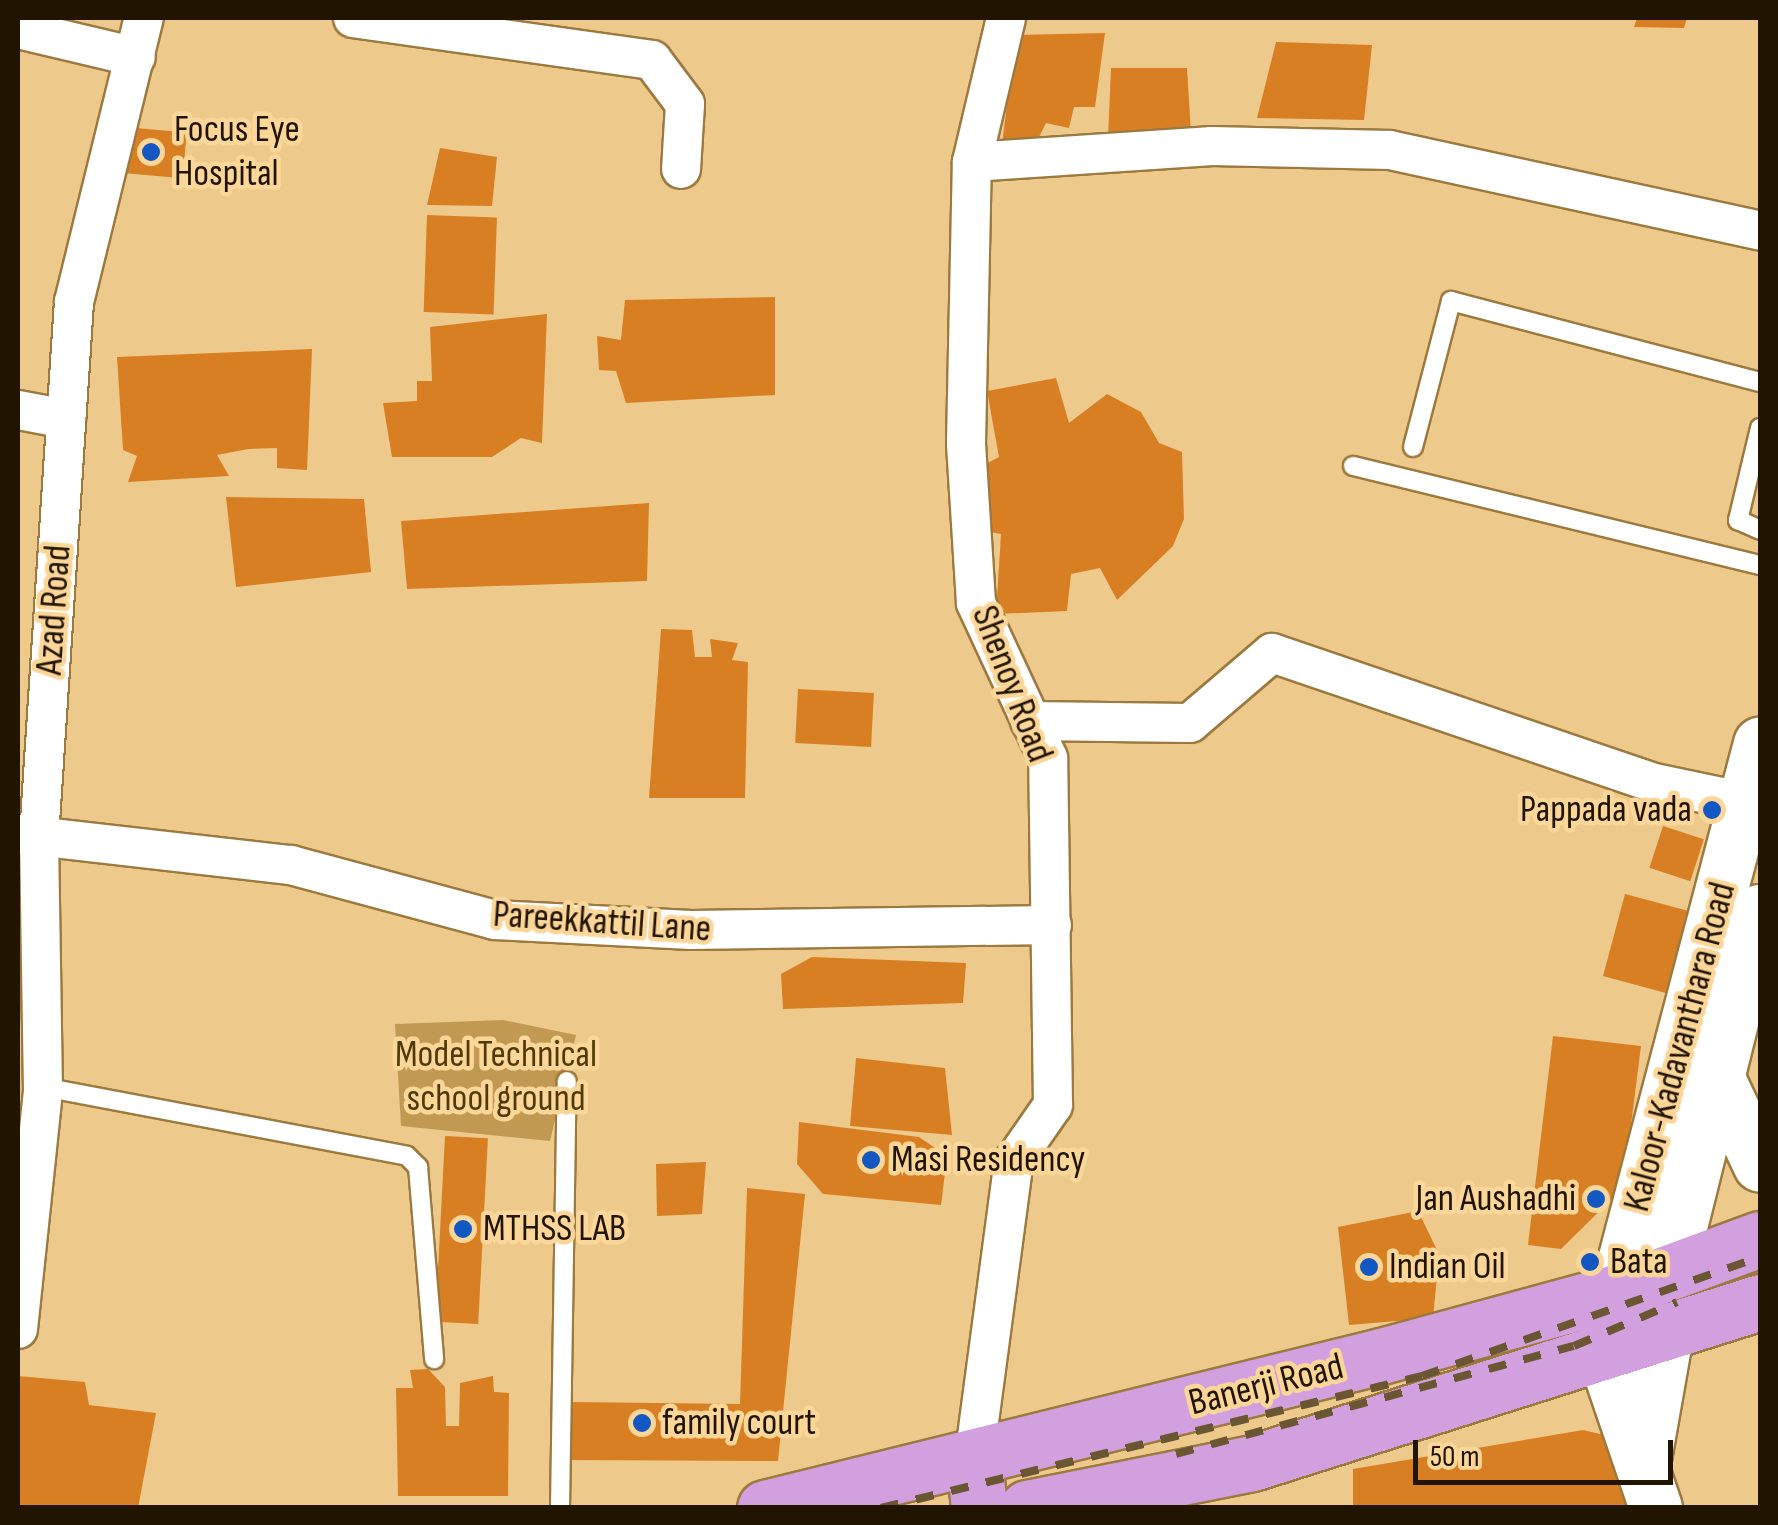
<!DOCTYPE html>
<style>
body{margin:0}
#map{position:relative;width:1778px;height:1525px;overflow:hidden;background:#eec98c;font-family:"Sofia Sans Condensed",sans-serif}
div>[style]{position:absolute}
.green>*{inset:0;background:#c29952}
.building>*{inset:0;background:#d97f23;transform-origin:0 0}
.roads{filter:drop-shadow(2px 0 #9c7a3f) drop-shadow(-2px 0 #9c7a3f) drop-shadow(0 2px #9c7a3f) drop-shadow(0 -2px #9c7a3f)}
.service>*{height:18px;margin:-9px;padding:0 9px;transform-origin:9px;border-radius:9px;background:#fff}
.minor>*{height:38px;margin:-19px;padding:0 19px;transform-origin:19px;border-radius:19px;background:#fff}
.secondary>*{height:52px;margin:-26px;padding:0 26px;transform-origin:26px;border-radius:26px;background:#fff}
.primary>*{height:55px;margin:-27.5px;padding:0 27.5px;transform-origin:27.5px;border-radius:27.5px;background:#d3a0df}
.rail>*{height:8px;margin-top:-4px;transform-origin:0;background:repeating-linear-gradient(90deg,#6b5633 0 18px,transparent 0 36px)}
.dots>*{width:28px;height:28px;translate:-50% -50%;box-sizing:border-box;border:5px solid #fbd699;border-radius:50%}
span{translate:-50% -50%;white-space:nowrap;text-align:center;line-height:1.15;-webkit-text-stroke:9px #fbd699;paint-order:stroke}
.poi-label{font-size:38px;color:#211400}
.left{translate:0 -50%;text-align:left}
.right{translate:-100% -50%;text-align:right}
.street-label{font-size:38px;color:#211400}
.park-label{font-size:38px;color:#513906}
.frame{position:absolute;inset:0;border:20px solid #211400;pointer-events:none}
.scale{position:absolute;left:1413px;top:1440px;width:260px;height:45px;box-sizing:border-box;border:5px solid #211400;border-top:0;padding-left:12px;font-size:30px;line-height:35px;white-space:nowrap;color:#211400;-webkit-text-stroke:8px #fbd699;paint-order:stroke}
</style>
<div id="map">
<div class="green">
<div style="clip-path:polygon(503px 1020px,576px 1035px,550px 1141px,401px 1126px,395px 1024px)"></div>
</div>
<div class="building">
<div style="clip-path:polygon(1637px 18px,1687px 18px,1684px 28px,1634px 27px)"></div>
<div style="clip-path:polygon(1105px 33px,1095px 107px,1074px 107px,1069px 128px,1046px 123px,1039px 137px,1002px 144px,1016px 35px)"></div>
<div style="clip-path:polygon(1276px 42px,1372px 45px,1364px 120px,1257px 118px)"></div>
<div style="clip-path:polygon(1111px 68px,1187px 68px,1191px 134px,1108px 139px)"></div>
<div style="left:124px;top:127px;width:63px;height:46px;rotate:5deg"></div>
<div style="clip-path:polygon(440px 148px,497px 157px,492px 206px,427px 205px)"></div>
<div style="left:427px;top:215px;width:70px;height:97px;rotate:2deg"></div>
<div style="clip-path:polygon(775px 297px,775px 395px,626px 403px,616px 371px,599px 370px,597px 336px,621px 340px,625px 300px)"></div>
<div style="clip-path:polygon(547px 314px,542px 443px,521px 438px,492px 457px,392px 457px,383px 403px,417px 401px,417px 381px,432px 381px,430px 327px)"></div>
<div style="clip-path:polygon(312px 349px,307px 470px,277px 468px,277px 448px,248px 449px,217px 455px,229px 476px,128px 482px,137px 456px,123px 450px,117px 357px)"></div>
<div style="clip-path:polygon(1056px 378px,1069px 423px,1107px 394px,1141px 412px,1159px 443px,1182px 452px,1184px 519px,1173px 546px,1117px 600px,1100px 568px,1071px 574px,1067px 611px,996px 614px,1001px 534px,989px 532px,986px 464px,999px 457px,987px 391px)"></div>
<div style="clip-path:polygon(226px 497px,364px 499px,371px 572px,236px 587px)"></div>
<div style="clip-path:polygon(649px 503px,647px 581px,407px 589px,401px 521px)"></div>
<div style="clip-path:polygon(661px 629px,692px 630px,695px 657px,712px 657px,710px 639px,738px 643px,732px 660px,748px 662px,745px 798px,649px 798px)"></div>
<div style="left:798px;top:689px;width:76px;height:54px;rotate:3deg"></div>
<div style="left:1663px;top:826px;width:43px;height:44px;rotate:18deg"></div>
<div style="left:1625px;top:894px;width:65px;height:85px;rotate:15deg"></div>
<div style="clip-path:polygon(812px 957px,966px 963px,963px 1003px,783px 1009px,781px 974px)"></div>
<div style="clip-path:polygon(1553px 1036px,1641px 1046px,1623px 1188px,1561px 1249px,1528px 1245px)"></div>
<div style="clip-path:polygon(856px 1058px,945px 1068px,952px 1135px,850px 1126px)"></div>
<div style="clip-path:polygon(799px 1122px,919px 1137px,947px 1156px,941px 1205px,823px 1194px,797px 1164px)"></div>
<div style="left:445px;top:1136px;width:43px;height:186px;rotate:3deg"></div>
<div style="clip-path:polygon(706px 1162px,702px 1214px,657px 1216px,656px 1164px)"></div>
<div style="clip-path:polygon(747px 1188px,805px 1194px,778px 1461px,569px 1460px,571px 1402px,740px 1404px)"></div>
<div style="clip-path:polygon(1418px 1211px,1439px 1254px,1433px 1318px,1349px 1325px,1338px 1227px)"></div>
<div style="clip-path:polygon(428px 1369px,445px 1387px,446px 1426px,459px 1426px,460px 1383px,493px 1376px,494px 1392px,509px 1393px,508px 1496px,398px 1496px,396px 1388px,413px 1388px,410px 1370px)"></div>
<div style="clip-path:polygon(18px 1376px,85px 1382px,89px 1405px,156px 1413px,138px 1508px,18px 1508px)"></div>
<div style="clip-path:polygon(1583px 1430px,1609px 1436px,1627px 1508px,1353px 1508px,1353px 1469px)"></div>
</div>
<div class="roads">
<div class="service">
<div style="left:1760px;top:428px;width:95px;rotate:103.4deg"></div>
<div style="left:1738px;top:520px;width:24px;rotate:24deg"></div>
<div style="left:1413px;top:447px;width:151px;rotate:-75.4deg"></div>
<div style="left:1451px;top:301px;width:319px;rotate:14.7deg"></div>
<div style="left:1353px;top:466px;width:419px;rotate:13.7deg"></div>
<div style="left:43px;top:1087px;width:370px;rotate:10.7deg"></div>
<div style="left:407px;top:1156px;width:16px;rotate:45deg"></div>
<div style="left:418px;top:1167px;width:193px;rotate:85.2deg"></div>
<div style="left:560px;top:1508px;width:427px;rotate:-89.1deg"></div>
</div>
<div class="minor">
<div style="left:353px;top:18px;width:302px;rotate:8deg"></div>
<div style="left:652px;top:60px;width:55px;rotate:53.1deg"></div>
<div style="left:685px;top:104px;width:65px;rotate:93.5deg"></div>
<div style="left:18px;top:29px;width:121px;rotate:13.3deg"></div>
<div style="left:972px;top:162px;width:241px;rotate:-3.8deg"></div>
<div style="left:1212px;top:146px;width:178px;rotate:1.3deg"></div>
<div style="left:1390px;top:150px;width:379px;rotate:12.3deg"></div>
<div style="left:18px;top:410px;width:49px;rotate:10.6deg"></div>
<div style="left:1030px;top:721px;width:160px;rotate:0.7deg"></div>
<div style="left:1190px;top:723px;width:108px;rotate:-40.5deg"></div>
<div style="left:1272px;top:653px;width:399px;rotate:18.8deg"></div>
<div style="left:1650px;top:782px;width:97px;rotate:11.9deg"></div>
<div style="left:18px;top:834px;width:275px;rotate:6.5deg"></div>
<div style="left:291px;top:865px;width:211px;rotate:15.1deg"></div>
<div style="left:495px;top:920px;width:196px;rotate:2.9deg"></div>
<div style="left:691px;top:930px;width:361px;rotate:-0.8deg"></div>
<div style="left:18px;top:1329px;width:238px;rotate:-84deg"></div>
<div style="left:43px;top:1092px;width:255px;rotate:-90.9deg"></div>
<div style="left:39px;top:837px;width:536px;rotate:-86.26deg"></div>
<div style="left:74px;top:302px;width:292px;rotate:-76.2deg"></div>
<div style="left:974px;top:1459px;width:301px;rotate:-82.4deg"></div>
<div style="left:1014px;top:1161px;width:68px;rotate:-55.1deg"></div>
<div style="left:1053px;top:1105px;width:347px;rotate:-90.8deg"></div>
<div style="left:1048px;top:758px;width:171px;rotate:-114.9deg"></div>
<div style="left:976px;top:603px;width:160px;rotate:-93.6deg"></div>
<div style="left:966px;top:443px;width:281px;rotate:-88.8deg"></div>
<div style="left:972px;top:162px;width:148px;rotate:-76.7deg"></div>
</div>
<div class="secondary">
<div style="left:1718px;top:1077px;width:98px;rotate:64.7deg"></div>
<div style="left:1670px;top:1271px;width:371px;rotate:-76deg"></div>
<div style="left:1616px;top:1292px;width:567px;rotate:-75.28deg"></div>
<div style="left:1605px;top:1358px;width:158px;rotate:71.2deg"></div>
<div style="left:1644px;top:1465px;width:133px;rotate:-80deg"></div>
</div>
<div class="primary">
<div style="left:974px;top:1459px;width:49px;rotate:84.2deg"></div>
<div style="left:765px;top:1508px;width:634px;rotate:-13.86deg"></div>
<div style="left:1381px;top:1356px;width:244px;rotate:-15.2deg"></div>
<div style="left:1616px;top:1292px;width:153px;rotate:-20.2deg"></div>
<div style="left:1027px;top:1508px;width:229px;rotate:-11.3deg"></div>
<div style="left:1252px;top:1463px;width:533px;rotate:-17.58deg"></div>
</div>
</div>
<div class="rail">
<div style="left:1176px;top:1454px;width:412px;rotate:-15.2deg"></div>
<div style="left:1574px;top:1346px;width:112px;rotate:-23.1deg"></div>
<div style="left:881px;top:1508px;width:557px;rotate:-13.71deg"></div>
<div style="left:1422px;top:1376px;width:358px;rotate:-19.4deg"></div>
</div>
<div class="dots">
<div style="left:151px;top:152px;background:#1257c2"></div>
<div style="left:1712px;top:810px;background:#1257c2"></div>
<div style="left:871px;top:1160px;background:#1257c2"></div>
<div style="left:1596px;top:1199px;background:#1257c2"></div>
<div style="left:463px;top:1229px;background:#1257c2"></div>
<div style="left:1590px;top:1262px;background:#1257c2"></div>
<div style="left:1369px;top:1267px;background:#1257c2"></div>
<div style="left:642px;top:1423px;background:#1257c2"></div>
</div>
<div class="poi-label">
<span class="left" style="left:174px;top:152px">Focus Eye<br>Hospital</span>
<span class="right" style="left:1692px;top:810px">Pappada vada</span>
<span class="left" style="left:891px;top:1160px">Masi Residency</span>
<span class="right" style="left:1576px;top:1199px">Jan Aushadhi</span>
<span class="left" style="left:483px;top:1229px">MTHSS LAB</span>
<span class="left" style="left:1610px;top:1262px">Bata</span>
<span class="left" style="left:1389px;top:1267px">Indian Oil</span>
<span class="left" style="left:662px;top:1423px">family court</span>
</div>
<div class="street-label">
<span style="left:54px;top:610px;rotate:-86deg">Azad Road</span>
<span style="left:1012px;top:684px;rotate:69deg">Shenoy Road</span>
<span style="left:602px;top:922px;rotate:4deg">Pareekkattil Lane</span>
<span style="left:1680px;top:1047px;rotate:-75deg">Kaloor-Kadavanthara Road</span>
<span style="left:1266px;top:1385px;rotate:-14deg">Banerji Road</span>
</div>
<div class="park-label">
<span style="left:496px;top:1077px">Model Technical<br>school ground</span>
</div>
<div class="frame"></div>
<div class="scale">50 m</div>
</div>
